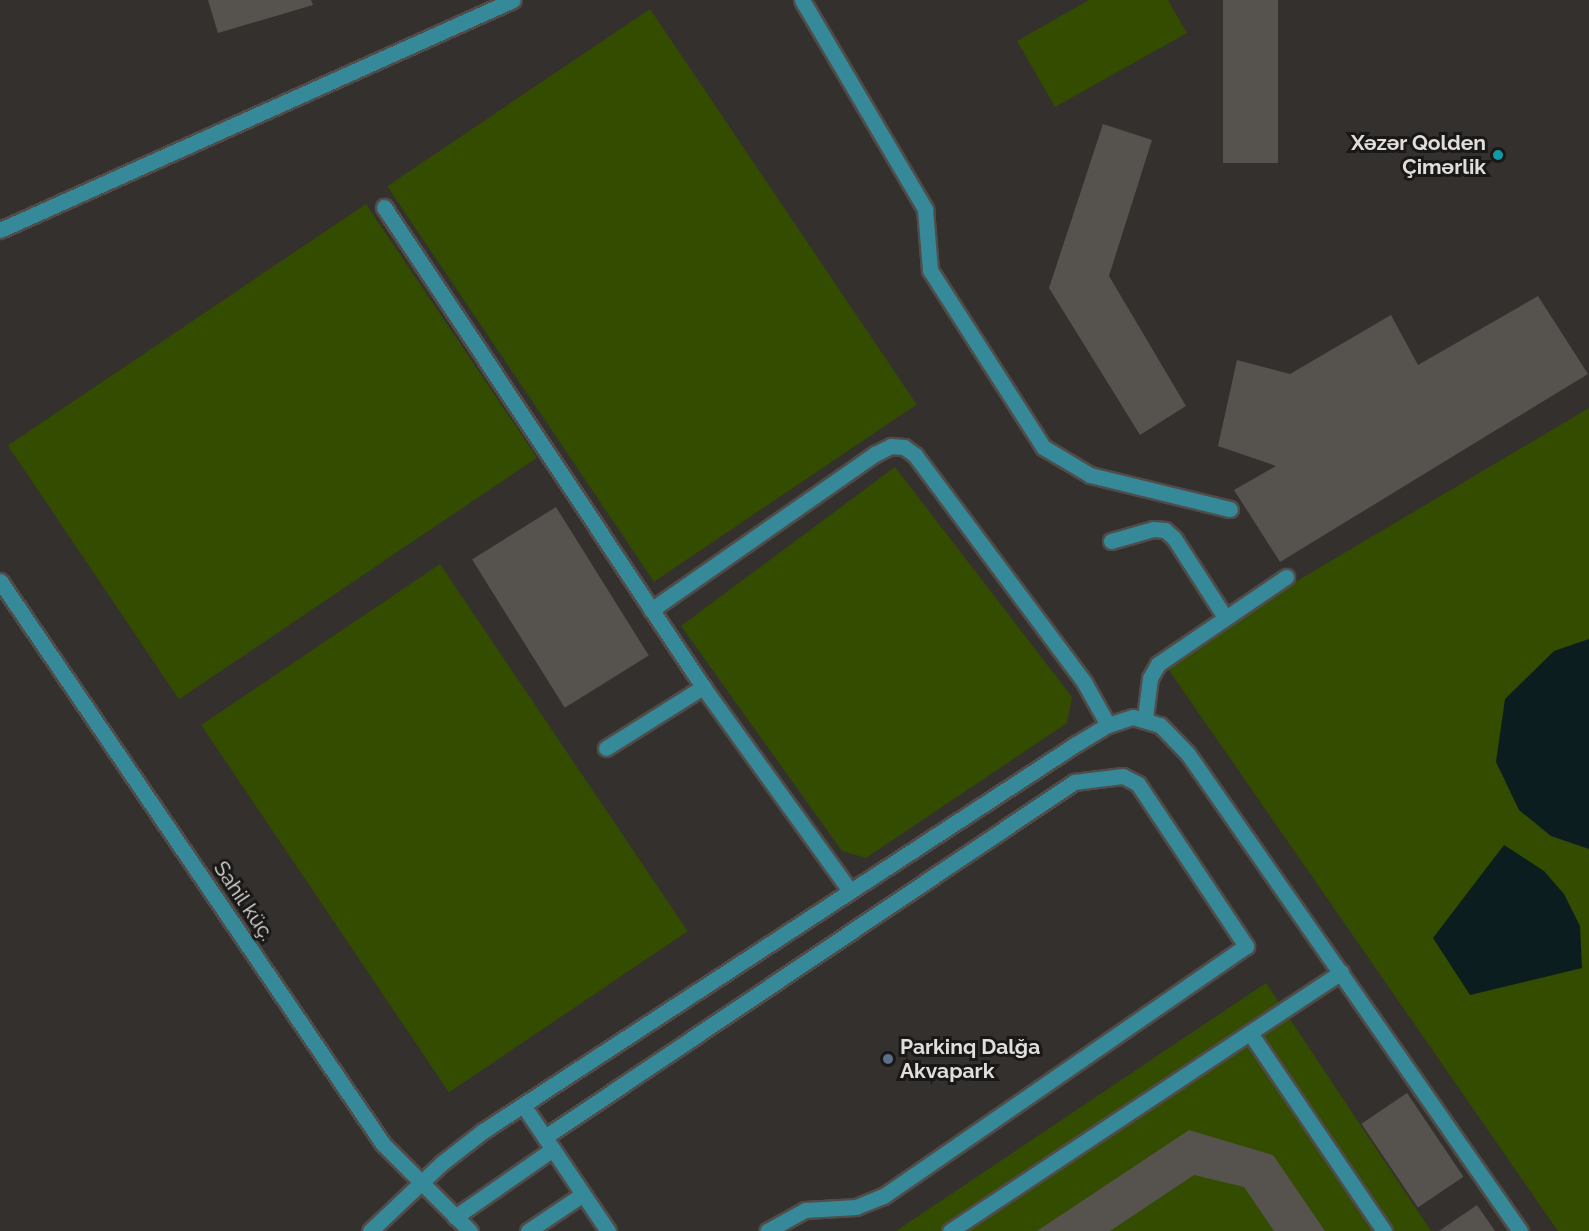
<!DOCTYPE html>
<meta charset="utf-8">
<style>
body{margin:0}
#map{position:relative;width:1589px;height:1231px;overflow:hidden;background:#34302d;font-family:Raleway,sans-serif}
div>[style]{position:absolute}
.green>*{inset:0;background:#334c00;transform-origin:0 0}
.water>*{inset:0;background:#0b1d1e}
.building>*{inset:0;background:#56524e;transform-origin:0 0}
.roads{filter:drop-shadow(2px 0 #504c49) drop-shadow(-2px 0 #504c49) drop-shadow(0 2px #504c49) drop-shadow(0 -2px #504c49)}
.minor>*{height:15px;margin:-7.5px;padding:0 7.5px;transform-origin:7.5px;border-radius:7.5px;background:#368999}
.dots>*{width:16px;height:16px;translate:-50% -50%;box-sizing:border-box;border:3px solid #1a1817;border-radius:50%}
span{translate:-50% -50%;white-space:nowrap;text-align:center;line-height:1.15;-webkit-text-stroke:6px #1a1817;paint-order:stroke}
.poi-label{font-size:21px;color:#e0dedc;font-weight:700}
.right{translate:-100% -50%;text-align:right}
.left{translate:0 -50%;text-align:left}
.street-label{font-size:21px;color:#e0dedc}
</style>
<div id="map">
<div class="green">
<div style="clip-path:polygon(1089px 0,1168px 0,1187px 33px,1055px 107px,1017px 41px)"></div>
<div style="left:650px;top:9px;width:477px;height:317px;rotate:56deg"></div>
<div style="left:366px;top:204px;width:306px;height:432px;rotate:56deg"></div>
<div style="clip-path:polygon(1589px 408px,1589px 1231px,1558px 1231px,1168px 669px,1297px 581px)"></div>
<div style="clip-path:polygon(895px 467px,1072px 697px,1067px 723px,866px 858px,842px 851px,681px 626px)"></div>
<div style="left:440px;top:564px;width:443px;height:288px;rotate:56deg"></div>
<div style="clip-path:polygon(1266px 983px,1431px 1231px,896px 1231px)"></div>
</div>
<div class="water">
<div style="clip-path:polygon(1589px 639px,1589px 849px,1551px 836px,1519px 810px,1496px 762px,1505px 699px,1554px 651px)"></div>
<div style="clip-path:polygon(1504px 845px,1544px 871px,1564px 894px,1580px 926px,1582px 968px,1470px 995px,1433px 938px)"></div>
</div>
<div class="building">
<div style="clip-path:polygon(208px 0,311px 0,313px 5px,218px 33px)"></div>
<div style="left:1223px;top:0;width:55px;height:163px"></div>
<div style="clip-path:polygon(1103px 124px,1152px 140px,1109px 276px,1186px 406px,1140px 435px,1049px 288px)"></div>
<div style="clip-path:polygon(1538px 296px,1588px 374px,1280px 562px,1234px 490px,1276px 466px,1218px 446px,1237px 360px,1290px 374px,1391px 315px,1418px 365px)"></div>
<div style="left:556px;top:507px;width:175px;height:99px;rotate:58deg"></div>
<div style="left:1407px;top:1093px;width:101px;height:55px;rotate:56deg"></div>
<div style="clip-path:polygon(1189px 1130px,1273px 1155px,1325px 1231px,1274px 1231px,1244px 1187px,1194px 1175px,1110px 1231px,1037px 1231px)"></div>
<div style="clip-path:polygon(1477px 1205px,1495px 1231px,1439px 1231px)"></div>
</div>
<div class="roads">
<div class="minor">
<div style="left:802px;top:0;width:243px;rotate:59.5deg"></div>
<div style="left:925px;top:209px;width:61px;rotate:85.3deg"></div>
<div style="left:930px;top:270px;width:210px;rotate:57.4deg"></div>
<div style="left:1043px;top:447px;width:55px;rotate:30.8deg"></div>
<div style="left:1090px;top:475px;width:144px;rotate:13.7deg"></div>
<div style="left:384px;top:207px;width:576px;rotate:56.39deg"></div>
<div style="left:703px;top:687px;width:251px;rotate:54.2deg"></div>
<div style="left:0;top:230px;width:562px;rotate:-24.15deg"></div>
<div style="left:1111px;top:541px;width:44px;rotate:-15.9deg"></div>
<div style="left:1153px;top:529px;width:12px;rotate:5deg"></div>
<div style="left:1165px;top:530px;width:12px;rotate:42deg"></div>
<div style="left:1174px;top:538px;width:94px;rotate:57.2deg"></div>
<div style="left:0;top:581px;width:681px;rotate:55.77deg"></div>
<div style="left:383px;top:1144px;width:123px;rotate:45deg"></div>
<div style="left:651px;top:610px;width:273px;rotate:-34.9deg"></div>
<div style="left:875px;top:454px;width:18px;rotate:-27deg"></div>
<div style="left:891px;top:446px;width:13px;rotate:4deg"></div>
<div style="left:904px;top:447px;width:14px;rotate:36deg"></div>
<div style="left:915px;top:455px;width:283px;rotate:53.3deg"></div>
<div style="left:1084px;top:682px;width:49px;rotate:60.8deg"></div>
<div style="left:1145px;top:718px;width:40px;rotate:-82.9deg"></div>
<div style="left:1150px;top:678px;width:16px;rotate:-60deg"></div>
<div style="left:1158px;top:664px;width:155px;rotate:-34.2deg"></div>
<div style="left:606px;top:748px;width:115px;rotate:-32.2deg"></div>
<div style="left:1250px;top:1033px;width:239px;rotate:55.9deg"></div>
<div style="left:523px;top:1105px;width:152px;rotate:56deg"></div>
<div style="left:545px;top:1137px;width:637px;rotate:-33.86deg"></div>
<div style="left:1074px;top:782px;width:49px;rotate:-7deg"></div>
<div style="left:1123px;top:776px;width:17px;rotate:28deg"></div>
<div style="left:1138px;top:784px;width:195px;rotate:56.3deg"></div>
<div style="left:1246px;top:946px;width:441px;rotate:145.4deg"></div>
<div style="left:883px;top:1196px;width:29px;rotate:158deg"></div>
<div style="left:856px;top:1207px;width:51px;rotate:176.6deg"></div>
<div style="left:805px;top:1210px;width:43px;rotate:151.1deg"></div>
<div style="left:455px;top:1217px;width:119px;rotate:-34.8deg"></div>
<div style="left:370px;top:1231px;width:99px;rotate:-43.4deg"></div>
<div style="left:442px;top:1163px;width:52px;rotate:-38deg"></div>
<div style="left:483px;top:1131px;width:708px;rotate:-33.13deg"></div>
<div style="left:1076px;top:744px;width:37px;rotate:-31deg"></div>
<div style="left:1108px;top:725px;width:26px;rotate:-18deg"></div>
<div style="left:1133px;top:717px;width:28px;rotate:17deg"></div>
<div style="left:1160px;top:725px;width:40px;rotate:46deg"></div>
<div style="left:1188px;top:754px;width:581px;rotate:55.16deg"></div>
<div style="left:528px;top:1231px;width:66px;rotate:-33.9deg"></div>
<div style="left:950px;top:1231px;width:469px;rotate:-33.5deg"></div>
</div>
</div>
<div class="dots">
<div style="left:1498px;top:155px;background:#0f9aa8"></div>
<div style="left:888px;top:1059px;background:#5c6f8a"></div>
</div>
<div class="poi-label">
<span class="right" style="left:1486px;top:155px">Xəzər Qolden<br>Çimərlik</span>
<span class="left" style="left:900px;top:1059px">Parkinq Dalğa<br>Akvapark</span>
</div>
<div class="street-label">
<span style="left:244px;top:901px;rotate:56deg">Sahil küç.</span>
</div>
</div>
